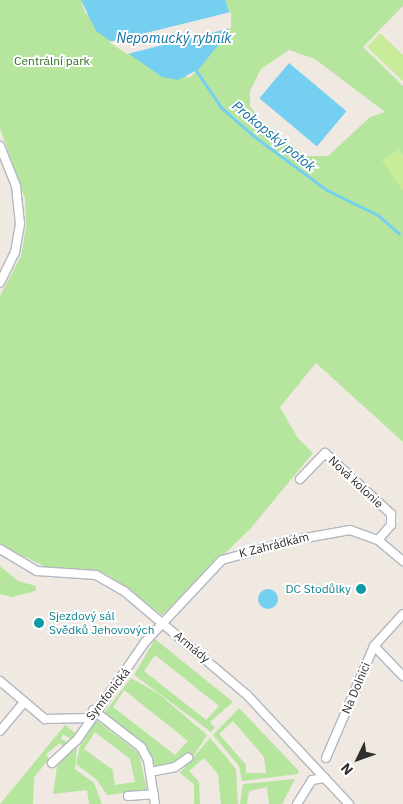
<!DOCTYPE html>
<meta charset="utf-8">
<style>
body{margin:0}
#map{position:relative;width:403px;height:804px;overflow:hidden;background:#efe9e1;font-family:"IBM Plex Sans",sans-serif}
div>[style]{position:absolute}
.green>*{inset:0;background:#b6e59e}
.pitch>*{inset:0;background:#c9ec9a}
.water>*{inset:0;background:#75cff0;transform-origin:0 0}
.round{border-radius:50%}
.pier>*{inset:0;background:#efe9e1}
.stream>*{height:2.5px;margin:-1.25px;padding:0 1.25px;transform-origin:1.25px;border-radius:1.25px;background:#75cff0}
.roads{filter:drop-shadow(1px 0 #b4b7c1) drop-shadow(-1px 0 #b4b7c1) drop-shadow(0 1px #b4b7c1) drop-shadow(0 -1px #b4b7c1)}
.minor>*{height:8px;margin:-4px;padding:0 4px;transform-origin:4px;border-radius:4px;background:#fff}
.dots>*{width:14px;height:14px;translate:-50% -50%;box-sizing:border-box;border:2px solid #fff;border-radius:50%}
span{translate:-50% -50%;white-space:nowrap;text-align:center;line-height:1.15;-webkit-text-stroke:4px #fff;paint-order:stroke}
.park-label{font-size:12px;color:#2c6e1b}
.street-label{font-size:12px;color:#2e2e2e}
.culture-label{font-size:12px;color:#0d838f}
.right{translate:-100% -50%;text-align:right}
.left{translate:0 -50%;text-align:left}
.water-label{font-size:14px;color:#0d6fa3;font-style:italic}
.north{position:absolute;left:333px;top:734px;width:50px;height:50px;-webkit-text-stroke:4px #fff;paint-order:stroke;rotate:228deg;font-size:14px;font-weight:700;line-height:20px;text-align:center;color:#2e2e2e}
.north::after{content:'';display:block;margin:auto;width:18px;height:22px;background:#2e2e2e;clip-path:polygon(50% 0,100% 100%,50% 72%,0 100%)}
</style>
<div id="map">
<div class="green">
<div style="clip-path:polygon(evenodd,0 0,81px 0,85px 13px,189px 78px,199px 69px,231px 17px,225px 0,403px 0,403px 6px,363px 47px,403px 86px,403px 442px,316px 363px,280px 407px,297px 437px,313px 453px,250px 529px,162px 615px,108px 575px,85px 569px,48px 568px,0 545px,0 296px,21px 256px,26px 227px,25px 199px,0 128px,0 0,289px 50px,315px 59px,385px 112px,370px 117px,328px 156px,306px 156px,258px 118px,250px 106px,250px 91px,261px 69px,289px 50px)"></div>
<div style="clip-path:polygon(0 566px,18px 581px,36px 586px,36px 591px,11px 597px,0 594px)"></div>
<div style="clip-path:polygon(evenodd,155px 639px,233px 702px,210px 722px,215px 728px,211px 732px,134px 675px,155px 639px,155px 655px,219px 706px,206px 720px,144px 671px,155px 655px)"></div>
<div style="clip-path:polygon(evenodd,131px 678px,159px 694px,207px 735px,193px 757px,155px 767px,145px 744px,104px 713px,131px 678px,124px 690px,188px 741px,175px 755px,113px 707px,124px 690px)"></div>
<div style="clip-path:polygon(evenodd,239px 708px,299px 771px,298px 774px,242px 781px,239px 766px,213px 735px,239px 708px,233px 721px,264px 757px,266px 773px,246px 773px,246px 765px,219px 734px,233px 721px)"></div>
<div style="clip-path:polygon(evenodd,96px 720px,139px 753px,147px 790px,107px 795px,97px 780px,76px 764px,80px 746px,96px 720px,95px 732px,130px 759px,135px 782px,115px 785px,113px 770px,84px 749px,95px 732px)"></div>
<div style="clip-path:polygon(65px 725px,75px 733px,71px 739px,63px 734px,61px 739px,70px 743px,64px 748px,60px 743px,46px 754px,49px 759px,34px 777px,33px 804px,0 804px)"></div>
<div style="clip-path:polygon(210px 738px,236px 769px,238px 804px,221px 804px,218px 774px,204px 758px,189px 771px,199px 782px,200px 804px,194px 804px,194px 784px,180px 773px)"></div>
<div style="clip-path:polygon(77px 746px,75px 769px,94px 783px,102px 804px,89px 804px,87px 790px,53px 794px,57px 766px)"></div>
<div style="clip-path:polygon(295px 779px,282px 804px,269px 804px,267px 787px,249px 791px,247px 804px,240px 804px,243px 784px)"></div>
</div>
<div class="pitch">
<div style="clip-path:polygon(380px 33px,403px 55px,403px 81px,367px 47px)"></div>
<div style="clip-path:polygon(399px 149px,403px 155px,403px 191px,382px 161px)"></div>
</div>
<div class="water">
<div style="clip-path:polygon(81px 0,225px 0,231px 17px,227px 34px,199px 69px,178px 80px,162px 77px,96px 31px)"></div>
<div style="left:289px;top:63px;width:75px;height:46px;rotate:40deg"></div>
<div class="round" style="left:258px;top:589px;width:20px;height:20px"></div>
</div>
<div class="pier">
<div style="clip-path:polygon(231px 12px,231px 28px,127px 54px,109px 42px)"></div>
</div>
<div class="stream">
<div style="left:196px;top:70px;width:46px;rotate:55.6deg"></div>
<div style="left:222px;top:108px;width:43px;rotate:41.2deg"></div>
<div style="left:254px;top:136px;width:91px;rotate:36.5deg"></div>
<div style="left:327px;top:190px;width:57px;rotate:26.1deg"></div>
<div style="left:378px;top:215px;width:28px;rotate:41deg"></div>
</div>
<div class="roads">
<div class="minor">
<div style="left:0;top:146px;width:43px;rotate:68.2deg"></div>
<div style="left:16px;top:186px;width:38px;rotate:84deg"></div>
<div style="left:20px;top:224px;width:28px;rotate:100deg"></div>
<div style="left:15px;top:252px;width:34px;rotate:116deg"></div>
<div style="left:300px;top:479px;width:36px;rotate:-46deg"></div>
<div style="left:325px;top:453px;width:90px;rotate:42.7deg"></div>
<div style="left:391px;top:514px;width:11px;rotate:90deg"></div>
<div style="left:391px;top:525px;width:20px;rotate:131deg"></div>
<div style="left:0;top:549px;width:43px;rotate:30.7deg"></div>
<div style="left:37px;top:571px;width:59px;rotate:3.9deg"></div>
<div style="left:96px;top:575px;width:32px;rotate:30deg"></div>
<div style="left:124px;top:591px;width:161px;rotate:40.2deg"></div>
<div style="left:247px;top:695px;width:149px;rotate:46.9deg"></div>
<div style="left:374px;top:646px;width:42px;rotate:46deg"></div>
<div style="left:0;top:681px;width:59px;rotate:40.2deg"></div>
<div style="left:45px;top:719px;width:43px;rotate:-1.3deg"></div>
<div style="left:93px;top:710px;width:61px;rotate:37.6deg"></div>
<div style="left:141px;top:747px;width:15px;rotate:62deg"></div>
<div style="left:148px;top:760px;width:45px;rotate:81deg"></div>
<div style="left:0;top:731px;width:38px;rotate:-50deg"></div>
<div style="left:326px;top:758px;width:122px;rotate:-66.8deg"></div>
<div style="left:374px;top:646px;width:43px;rotate:-47.8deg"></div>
<div style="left:52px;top:763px;width:34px;rotate:-43deg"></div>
<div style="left:77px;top:740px;width:119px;rotate:-55.2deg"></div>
<div style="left:145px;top:642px;width:112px;rotate:-46.8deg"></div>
<div style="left:222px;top:560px;width:75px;rotate:-15.5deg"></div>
<div style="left:294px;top:540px;width:57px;rotate:-10.1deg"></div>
<div style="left:350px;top:530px;width:30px;rotate:20deg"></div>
<div style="left:378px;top:540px;width:33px;rotate:40deg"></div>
<div style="left:150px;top:772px;width:25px;rotate:-11deg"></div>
<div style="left:175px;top:767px;width:16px;rotate:-35deg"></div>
<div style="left:128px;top:796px;width:26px;rotate:-4deg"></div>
<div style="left:297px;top:804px;width:28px;rotate:-58deg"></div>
<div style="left:312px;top:780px;width:13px;rotate:-9deg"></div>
</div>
</div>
<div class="dots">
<div style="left:361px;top:589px;background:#0f9aa8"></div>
<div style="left:39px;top:623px;background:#0f9aa8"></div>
</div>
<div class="park-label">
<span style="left:52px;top:61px">Centrální park</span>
</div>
<div class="street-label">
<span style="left:356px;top:482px;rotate:43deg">Nová kolonie</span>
<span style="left:274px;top:545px;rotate:-14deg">K Zahrádkám</span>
<span style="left:192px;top:647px;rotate:40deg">Armády</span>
<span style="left:356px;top:688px;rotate:-67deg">Na Dolnici</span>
<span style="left:108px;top:694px;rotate:-52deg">Symfonická</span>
</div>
<div class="culture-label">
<span class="right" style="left:351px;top:589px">DC Stodůlky</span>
<span class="left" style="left:49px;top:623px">Sjezdový sál<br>Svědků Jehovových</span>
</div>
<div class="water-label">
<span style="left:174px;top:38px">Nepomucký rybník</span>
<span style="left:274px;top:136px;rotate:39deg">Prokopský potok</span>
</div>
<div class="north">N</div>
</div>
